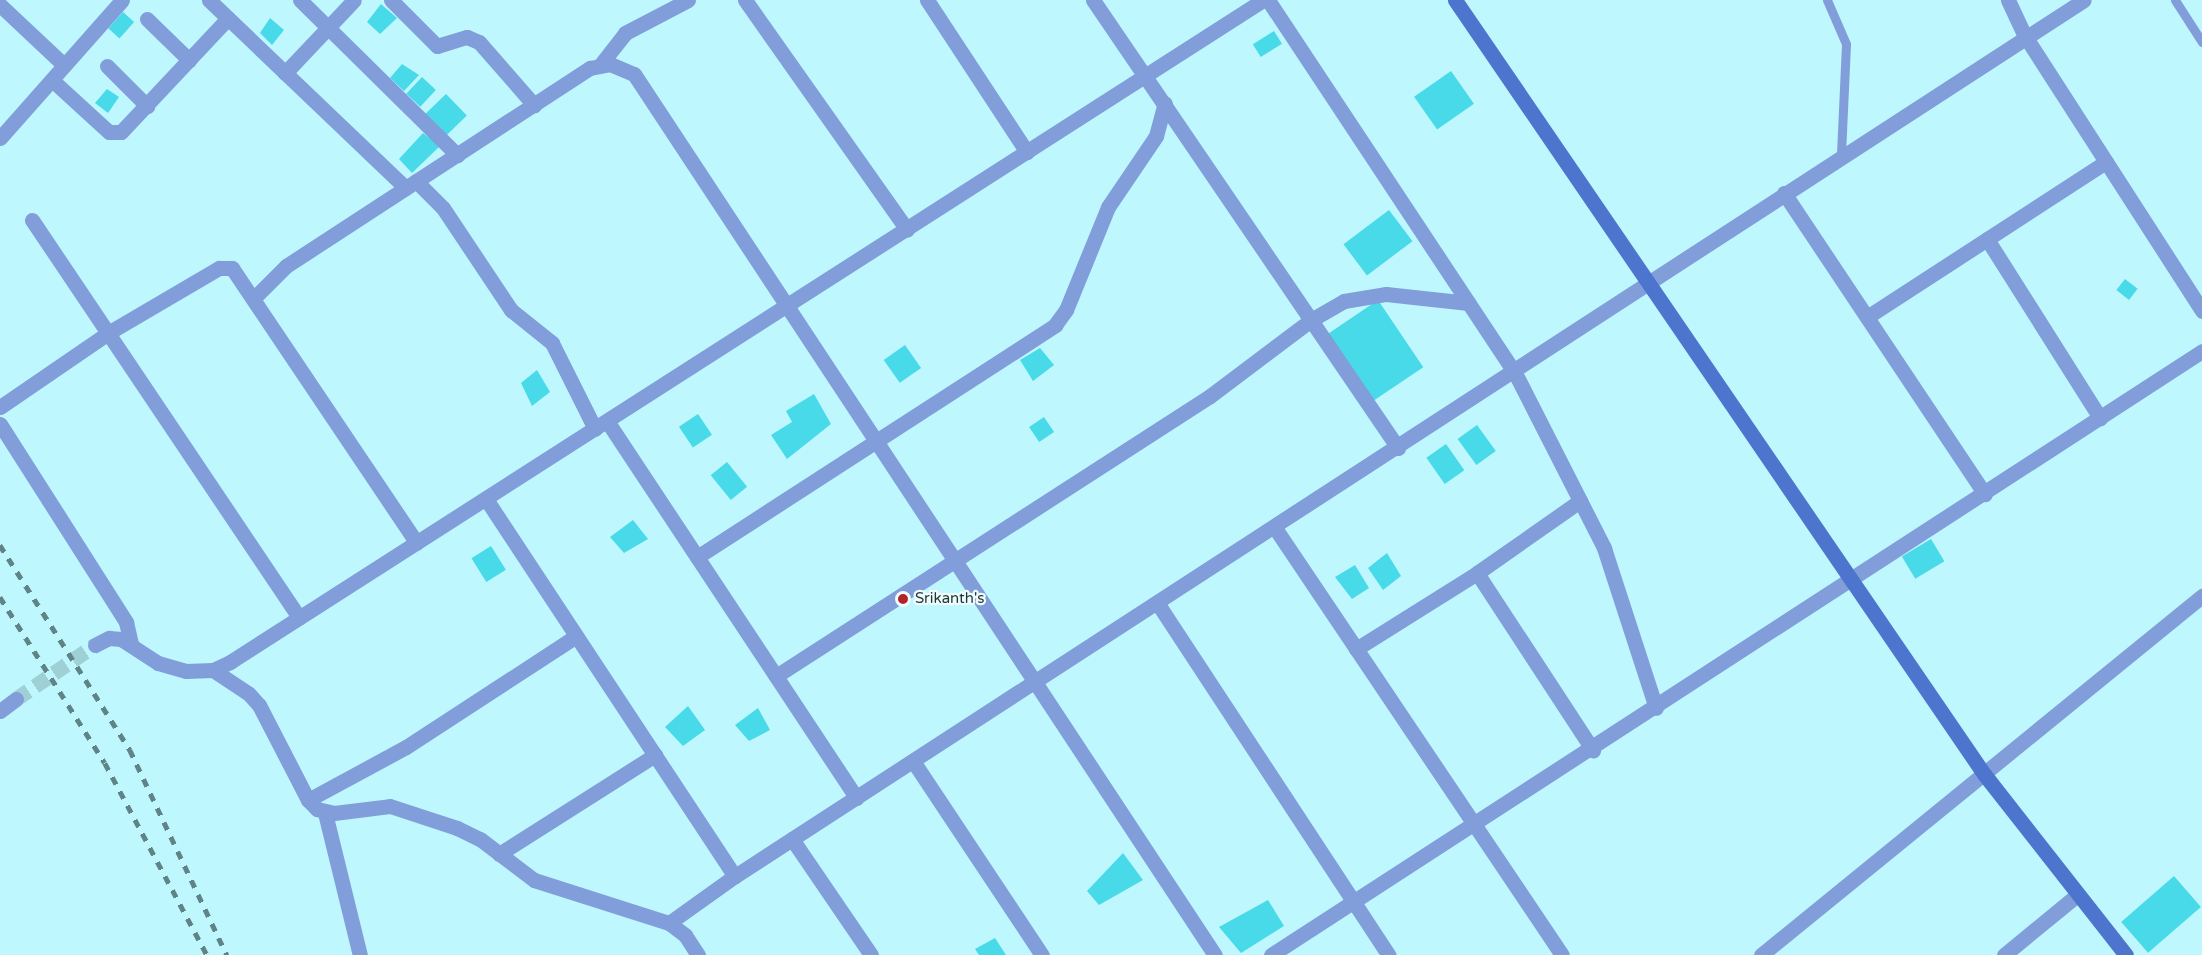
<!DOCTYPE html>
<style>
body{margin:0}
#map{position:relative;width:2202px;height:955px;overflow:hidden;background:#bef7fd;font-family:"Varela Round",sans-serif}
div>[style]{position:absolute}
.building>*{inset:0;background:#48dae9;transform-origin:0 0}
.street-tunnel>*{height:15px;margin-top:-7.5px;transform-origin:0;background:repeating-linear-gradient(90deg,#9ed0d6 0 15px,transparent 0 23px)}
.lane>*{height:9px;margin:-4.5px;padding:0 4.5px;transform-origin:4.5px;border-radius:4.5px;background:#819dda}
.street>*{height:15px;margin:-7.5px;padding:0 7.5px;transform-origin:7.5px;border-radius:7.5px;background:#819dda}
.secondary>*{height:15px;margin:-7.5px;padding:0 7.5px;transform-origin:7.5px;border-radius:7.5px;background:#4e75ce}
.rail>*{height:4.5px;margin-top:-2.25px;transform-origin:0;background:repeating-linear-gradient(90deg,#5f8487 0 8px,transparent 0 16px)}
.dots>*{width:16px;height:16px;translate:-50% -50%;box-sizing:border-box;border:3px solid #f0fbfc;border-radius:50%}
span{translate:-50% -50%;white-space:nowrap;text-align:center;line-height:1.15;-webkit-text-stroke:4.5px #f0fbfc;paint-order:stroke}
.poi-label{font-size:15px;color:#1f3638}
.left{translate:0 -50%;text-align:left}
</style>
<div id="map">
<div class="building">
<div style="clip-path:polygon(381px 4px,397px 18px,380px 34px,367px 22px)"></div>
<div style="left:123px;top:12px;width:15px;height:22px;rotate:42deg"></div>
<div style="clip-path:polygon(270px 18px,284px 30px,272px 45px,260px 33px)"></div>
<div style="left:1274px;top:31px;width:15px;height:25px;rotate:58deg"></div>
<div style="clip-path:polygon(402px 64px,419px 75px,404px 91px,390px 78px)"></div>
<div style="left:1451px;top:71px;width:40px;height:45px;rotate:55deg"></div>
<div style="left:422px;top:77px;width:19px;height:23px;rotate:43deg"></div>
<div style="clip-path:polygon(107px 89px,119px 97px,108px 113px,95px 103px)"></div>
<div style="left:446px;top:94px;width:30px;height:30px;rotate:46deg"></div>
<div style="clip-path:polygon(423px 133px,440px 146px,412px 173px,399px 159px)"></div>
<div style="left:1389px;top:210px;width:39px;height:57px;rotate:53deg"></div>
<div style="left:2125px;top:279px;width:16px;height:14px;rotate:38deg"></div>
<div style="left:1378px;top:300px;width:81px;height:62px;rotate:56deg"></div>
<div style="left:905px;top:345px;width:28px;height:26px;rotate:55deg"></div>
<div style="clip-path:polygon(1040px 348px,1054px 365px,1033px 381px,1020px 360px)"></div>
<div style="clip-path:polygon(537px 370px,550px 392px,532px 406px,521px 383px)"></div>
<div style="clip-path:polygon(814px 394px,831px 424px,787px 459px,771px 435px,792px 422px,786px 411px)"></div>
<div style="left:698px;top:414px;width:25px;height:23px;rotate:56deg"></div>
<div style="left:1044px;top:417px;width:18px;height:18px;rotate:56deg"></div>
<div style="left:1477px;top:425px;width:32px;height:24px;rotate:54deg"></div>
<div style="left:1446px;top:444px;width:32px;height:24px;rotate:55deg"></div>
<div style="left:727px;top:462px;width:32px;height:21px;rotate:51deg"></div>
<div style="clip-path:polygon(633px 520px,648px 539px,624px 553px,610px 537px)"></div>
<div style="left:1931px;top:539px;width:26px;height:34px;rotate:59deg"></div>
<div style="left:491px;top:546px;width:28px;height:23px;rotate:58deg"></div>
<div style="clip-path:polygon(1387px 553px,1401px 576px,1383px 590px,1368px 568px)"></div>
<div style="clip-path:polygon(1355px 565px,1369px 588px,1352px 599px,1335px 577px)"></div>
<div style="clip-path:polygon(688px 706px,705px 730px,683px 746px,665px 727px)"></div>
<div style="clip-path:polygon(758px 708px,770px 730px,749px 741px,735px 725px)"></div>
<div style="clip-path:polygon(1123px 853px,1143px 880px,1099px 905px,1087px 891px)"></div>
<div style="left:2174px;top:876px;width:41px;height:70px;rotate:49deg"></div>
<div style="clip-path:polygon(1268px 900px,1284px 926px,1241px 953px,1219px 927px)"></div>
<div style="clip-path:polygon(995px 938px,1006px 955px,979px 955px,975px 949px)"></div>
</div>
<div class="street-tunnel">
<div style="left:16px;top:699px;width:96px;rotate:-34.4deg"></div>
</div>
<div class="lane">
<div style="left:1827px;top:0;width:48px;rotate:66.6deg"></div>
<div style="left:1846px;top:44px;width:111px;rotate:92.6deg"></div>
<div style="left:2175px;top:0;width:50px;rotate:57.3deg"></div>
</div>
<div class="street">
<div style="left:209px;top:0;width:272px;rotate:43.7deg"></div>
<div style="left:300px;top:0;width:221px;rotate:44.6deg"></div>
<div style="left:391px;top:0;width:65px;rotate:45deg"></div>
<div style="left:437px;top:46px;width:31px;rotate:-17deg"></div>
<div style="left:467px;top:37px;width:13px;rotate:23deg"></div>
<div style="left:479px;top:42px;width:84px;rotate:48.9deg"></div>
<div style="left:745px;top:0;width:281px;rotate:54.8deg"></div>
<div style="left:927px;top:0;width:182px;rotate:56.7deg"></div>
<div style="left:1093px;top:0;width:542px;rotate:55.75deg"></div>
<div style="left:1268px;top:0;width:445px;rotate:56.5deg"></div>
<div style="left:1514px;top:371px;width:199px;rotate:63deg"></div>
<div style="left:1604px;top:548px;width:168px;rotate:72deg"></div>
<div style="left:2008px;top:0;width:40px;rotate:65deg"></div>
<div style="left:2025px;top:36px;width:327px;rotate:57.2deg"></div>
<div style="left:0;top:5px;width:88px;rotate:43.2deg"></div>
<div style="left:147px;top:19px;width:59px;rotate:44.3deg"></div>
<div style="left:601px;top:64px;width:39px;rotate:-52deg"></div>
<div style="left:625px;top:33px;width:71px;rotate:-27.6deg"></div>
<div style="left:107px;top:66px;width:57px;rotate:45deg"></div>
<div style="left:285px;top:73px;width:100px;rotate:-46.6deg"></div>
<div style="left:52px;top:80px;width:77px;rotate:42.4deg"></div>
<div style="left:109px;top:132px;width:12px"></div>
<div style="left:121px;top:132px;width:156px;rotate:-46.8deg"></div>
<div style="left:0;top:138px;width:184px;rotate:-48.5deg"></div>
<div style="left:416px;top:181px;width:38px;rotate:45deg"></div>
<div style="left:443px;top:208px;width:123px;rotate:56.3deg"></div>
<div style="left:511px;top:310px;width:53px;rotate:38.8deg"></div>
<div style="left:552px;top:343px;width:96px;rotate:63.4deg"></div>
<div style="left:1784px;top:193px;width:362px;rotate:56.3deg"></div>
<div style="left:32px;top:220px;width:479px;rotate:56.1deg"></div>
<div style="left:1987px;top:239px;width:212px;rotate:57.7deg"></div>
<div style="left:254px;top:298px;width:45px;rotate:-45deg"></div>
<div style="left:286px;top:266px;width:363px;rotate:-33.1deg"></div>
<div style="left:590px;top:68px;width:20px;rotate:-11deg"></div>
<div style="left:610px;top:64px;width:26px;rotate:23deg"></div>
<div style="left:634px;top:74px;width:1055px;rotate:56.6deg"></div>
<div style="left:1867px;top:317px;width:285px;rotate:-33deg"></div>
<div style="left:0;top:407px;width:131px;rotate:-34.4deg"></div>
<div style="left:108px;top:333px;width:129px;rotate:-30.4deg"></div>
<div style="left:219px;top:268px;width:13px"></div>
<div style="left:232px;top:268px;width:331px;rotate:56.1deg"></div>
<div style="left:607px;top:421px;width:452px;rotate:56.5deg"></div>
<div style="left:0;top:424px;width:235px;rotate:57.5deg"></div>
<div style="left:126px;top:622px;width:23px;rotate:77deg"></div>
<div style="left:486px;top:499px;width:452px;rotate:56.6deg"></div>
<div style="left:1275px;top:528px;width:514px;rotate:56.09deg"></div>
<div style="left:697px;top:557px;width:427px;rotate:-32.9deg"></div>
<div style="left:1055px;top:325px;width:19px;rotate:-54deg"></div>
<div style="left:1066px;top:310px;width:111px;rotate:-67.8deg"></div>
<div style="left:1108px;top:207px;width:86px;rotate:-55.9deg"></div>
<div style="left:1156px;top:136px;width:34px;rotate:-75deg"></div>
<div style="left:1477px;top:573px;width:212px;rotate:56.8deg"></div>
<div style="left:1158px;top:604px;width:420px;rotate:56.7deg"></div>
<div style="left:95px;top:645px;width:16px;rotate:-27deg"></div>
<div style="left:109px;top:638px;width:12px;rotate:5deg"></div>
<div style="left:121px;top:639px;width:44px;rotate:33deg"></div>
<div style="left:158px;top:663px;width:29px;rotate:16deg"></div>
<div style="left:186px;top:671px;width:27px;rotate:-2deg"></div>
<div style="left:213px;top:670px;width:19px;rotate:-25deg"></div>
<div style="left:230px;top:662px;width:1227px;rotate:-32.65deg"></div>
<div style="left:1356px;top:649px;width:143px;rotate:-32.1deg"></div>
<div style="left:1477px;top:573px;width:126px;rotate:-35deg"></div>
<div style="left:213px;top:670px;width:43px;rotate:33.7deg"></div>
<div style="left:249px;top:694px;width:15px;rotate:48deg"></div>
<div style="left:259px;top:705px;width:107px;rotate:62.7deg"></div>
<div style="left:308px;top:800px;width:13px;rotate:45deg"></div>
<div style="left:317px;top:809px;width:17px;rotate:13deg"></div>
<div style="left:334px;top:813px;width:56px;rotate:-7.1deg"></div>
<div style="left:390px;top:806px;width:71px;rotate:18.2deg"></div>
<div style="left:457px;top:828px;width:25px;rotate:26deg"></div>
<div style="left:480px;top:839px;width:68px;rotate:37.2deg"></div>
<div style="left:534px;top:880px;width:142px;rotate:17.7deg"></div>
<div style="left:669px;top:923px;width:20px;rotate:37deg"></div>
<div style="left:685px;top:935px;width:24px;rotate:57deg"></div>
<div style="left:776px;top:676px;width:516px;rotate:-32.83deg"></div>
<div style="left:1210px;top:396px;width:126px;rotate:-37deg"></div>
<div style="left:1311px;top:320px;width:38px;rotate:-30deg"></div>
<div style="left:1344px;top:301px;width:43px;rotate:-9.5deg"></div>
<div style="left:1386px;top:294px;width:83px;rotate:6.2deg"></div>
<div style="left:0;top:711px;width:20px;rotate:-37deg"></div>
<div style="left:913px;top:761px;width:233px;rotate:56.4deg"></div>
<div style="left:308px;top:800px;width:111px;rotate:-28.4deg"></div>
<div style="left:406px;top:747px;width:203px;rotate:-33.1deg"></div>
<div style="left:325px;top:813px;width:146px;rotate:76.2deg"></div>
<div style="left:792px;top:839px;width:140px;rotate:55.7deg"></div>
<div style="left:499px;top:854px;width:185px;rotate:-32.4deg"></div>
<div style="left:669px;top:923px;width:81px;rotate:-35.5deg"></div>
<div style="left:735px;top:876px;width:1608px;rotate:-33deg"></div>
<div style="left:1271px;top:955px;width:1110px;rotate:-32.97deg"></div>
<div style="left:1761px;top:955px;width:569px;rotate:-39.15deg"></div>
<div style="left:2004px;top:955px;width:94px;rotate:-39.4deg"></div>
</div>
<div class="secondary">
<div style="left:1455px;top:0;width:938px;rotate:55.65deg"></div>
<div style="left:1984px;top:774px;width:230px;rotate:51.9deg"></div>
</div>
<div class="rail">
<div style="left:0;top:545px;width:243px;rotate:57.6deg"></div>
<div style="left:130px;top:750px;width:227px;rotate:64.7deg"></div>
<div style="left:0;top:597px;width:196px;rotate:57.7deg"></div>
<div style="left:105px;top:763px;width:217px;rotate:62deg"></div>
</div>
<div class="dots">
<div style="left:903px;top:599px;background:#b4232a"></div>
</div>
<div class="poi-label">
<span class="left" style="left:915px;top:599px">Srikanth's</span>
</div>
</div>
